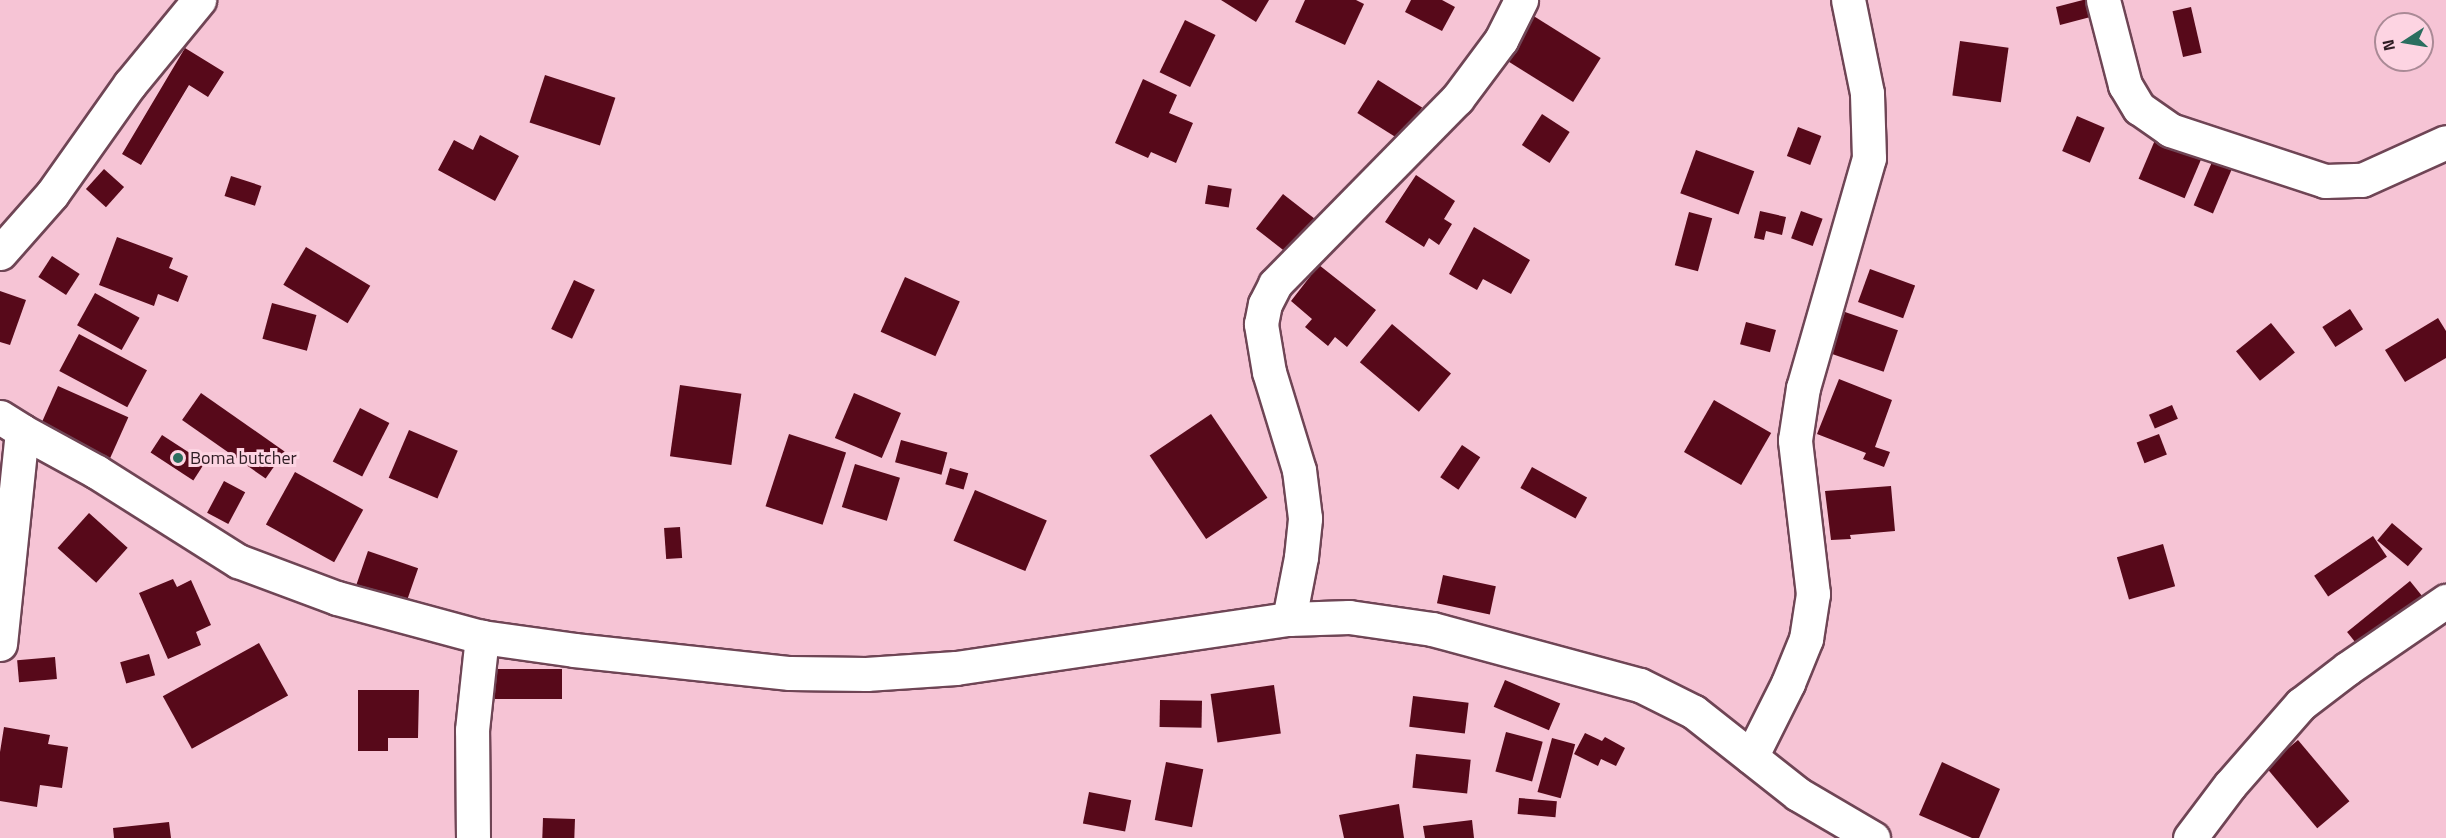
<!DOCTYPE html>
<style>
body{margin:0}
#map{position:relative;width:2446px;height:838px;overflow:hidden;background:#f6c4d5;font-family:"Titillium Web",sans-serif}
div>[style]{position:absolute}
.building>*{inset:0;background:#57091a;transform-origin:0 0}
.roads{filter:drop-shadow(2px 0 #6f4555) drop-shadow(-2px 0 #6f4555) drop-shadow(0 2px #6f4555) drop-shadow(0 -2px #6f4555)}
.minor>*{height:33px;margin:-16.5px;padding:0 16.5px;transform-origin:16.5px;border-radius:16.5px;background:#fff}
.dots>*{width:16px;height:16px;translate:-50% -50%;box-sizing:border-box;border:3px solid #fdd4e2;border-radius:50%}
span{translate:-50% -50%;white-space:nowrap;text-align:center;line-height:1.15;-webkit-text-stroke:6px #fdd4e2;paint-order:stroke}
.poi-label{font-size:18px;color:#2e1c23}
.left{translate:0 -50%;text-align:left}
.north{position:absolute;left:2374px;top:12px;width:60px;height:60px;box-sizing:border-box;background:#fdd4e2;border:2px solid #aa8a96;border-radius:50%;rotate:258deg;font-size:16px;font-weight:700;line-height:24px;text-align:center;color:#2e1c23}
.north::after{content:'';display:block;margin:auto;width:21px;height:27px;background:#2b6e5f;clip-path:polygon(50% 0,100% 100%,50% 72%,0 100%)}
</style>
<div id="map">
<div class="building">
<div style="clip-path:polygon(1221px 0,1269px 0,1256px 22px)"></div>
<div style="clip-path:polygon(1305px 0,1356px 0,1364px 4px,1345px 45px,1295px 22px)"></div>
<div style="clip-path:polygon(1411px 0,1442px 0,1455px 7px,1442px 31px,1405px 12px)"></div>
<div style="clip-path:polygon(2083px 0,2094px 0,2098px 15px,2060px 25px,2056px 7px)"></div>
<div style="left:2191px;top:7px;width:47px;height:19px;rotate:77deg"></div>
<div style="left:1532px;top:15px;width:81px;height:52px;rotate:32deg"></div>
<div style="left:1185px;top:20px;width:34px;height:58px;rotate:26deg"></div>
<div style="left:1960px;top:41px;width:49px;height:55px;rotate:8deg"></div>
<div style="clip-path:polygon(185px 48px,224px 72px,208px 97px,189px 85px,141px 165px,122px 154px)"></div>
<div style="left:545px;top:75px;width:74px;height:50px;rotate:18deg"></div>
<div style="clip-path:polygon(1143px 79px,1177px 95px,1169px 113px,1193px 123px,1176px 163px,1151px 152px,1148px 158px,1115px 143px)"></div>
<div style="left:1378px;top:80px;width:52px;height:39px;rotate:32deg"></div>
<div style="left:1542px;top:114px;width:33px;height:37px;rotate:33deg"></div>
<div style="left:2077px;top:116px;width:30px;height:38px;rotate:23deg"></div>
<div style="left:1798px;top:127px;width:25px;height:31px;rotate:21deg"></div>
<div style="clip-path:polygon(480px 135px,519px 156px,495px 201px,438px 170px,454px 140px,473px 150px)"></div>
<div style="left:2155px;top:140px;width:50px;height:42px;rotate:23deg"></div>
<div style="left:1696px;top:150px;width:62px;height:46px;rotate:20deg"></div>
<div style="left:2212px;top:162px;width:21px;height:47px;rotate:23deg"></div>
<div style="left:104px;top:169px;width:27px;height:27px;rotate:42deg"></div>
<div style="clip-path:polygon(1416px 175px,1455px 201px,1444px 219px,1452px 224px,1439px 245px,1429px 238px,1424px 247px,1385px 222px)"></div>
<div style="left:231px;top:176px;width:32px;height:21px;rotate:18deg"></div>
<div style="left:1208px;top:185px;width:24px;height:19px;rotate:9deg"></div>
<div style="left:1283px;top:194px;width:50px;height:44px;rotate:38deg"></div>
<div style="clip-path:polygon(1760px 211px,1786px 217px,1782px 235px,1766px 231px,1764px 240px,1754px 238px)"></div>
<div style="left:1801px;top:211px;width:23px;height:29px;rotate:20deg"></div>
<div style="left:1689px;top:212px;width:24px;height:55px;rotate:15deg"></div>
<div style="clip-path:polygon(1474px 227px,1530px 260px,1511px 294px,1483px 279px,1477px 290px,1449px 274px)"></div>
<div style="clip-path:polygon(117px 237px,173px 258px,169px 268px,188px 276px,178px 302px,158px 294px,154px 306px,99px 285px)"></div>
<div style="left:306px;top:247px;width:75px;height:44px;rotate:31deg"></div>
<div style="left:52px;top:256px;width:33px;height:25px;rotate:33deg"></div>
<div style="clip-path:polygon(1319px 265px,1376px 310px,1347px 347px,1335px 337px,1328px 346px,1305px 327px,1312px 319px,1291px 301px)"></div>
<div style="left:1870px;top:269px;width:48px;height:35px;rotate:20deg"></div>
<div style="left:905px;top:277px;width:60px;height:60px;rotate:24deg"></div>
<div style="left:574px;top:280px;width:23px;height:54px;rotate:25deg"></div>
<div style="clip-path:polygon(0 291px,26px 300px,10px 345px,0 342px)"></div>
<div style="left:95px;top:293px;width:51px;height:37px;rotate:29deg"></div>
<div style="left:272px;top:303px;width:46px;height:37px;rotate:15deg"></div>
<div style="left:2350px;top:309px;width:24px;height:33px;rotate:57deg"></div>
<div style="left:1845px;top:312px;width:56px;height:44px;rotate:19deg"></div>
<div style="clip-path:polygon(2438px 318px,2446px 331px,2446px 358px,2405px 382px,2385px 350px)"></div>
<div style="left:1746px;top:322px;width:31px;height:23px;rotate:15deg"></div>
<div style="left:2271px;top:323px;width:38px;height:45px;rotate:51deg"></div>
<div style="left:1392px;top:324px;width:77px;height:50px;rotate:40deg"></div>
<div style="left:79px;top:334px;width:77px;height:42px;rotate:28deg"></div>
<div style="clip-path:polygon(1839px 379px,1892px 400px,1875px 447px,1890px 452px,1884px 467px,1863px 459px,1866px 453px,1817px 434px)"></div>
<div style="left:680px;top:385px;width:62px;height:72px;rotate:8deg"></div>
<div style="left:58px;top:386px;width:77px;height:46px;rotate:24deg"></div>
<div style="left:201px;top:393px;width:102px;height:33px;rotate:35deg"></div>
<div style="left:854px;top:393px;width:51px;height:49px;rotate:23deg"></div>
<div style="left:1714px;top:400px;width:66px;height:60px;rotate:30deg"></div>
<div style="left:2172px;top:405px;width:15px;height:25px;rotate:67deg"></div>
<div style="left:360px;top:408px;width:33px;height:60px;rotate:27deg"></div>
<div style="left:1211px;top:414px;width:101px;height:74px;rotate:56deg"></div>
<div style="left:409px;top:430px;width:53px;height:52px;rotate:23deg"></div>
<div style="left:789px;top:434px;width:60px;height:76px;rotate:18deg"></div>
<div style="left:2159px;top:434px;width:22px;height:24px;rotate:69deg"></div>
<div style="left:162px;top:435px;width:51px;height:21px;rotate:33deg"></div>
<div style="left:901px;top:440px;width:48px;height:23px;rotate:15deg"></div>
<div style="left:1462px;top:445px;width:22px;height:39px;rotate:34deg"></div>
<div style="left:855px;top:464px;width:47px;height:45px;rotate:17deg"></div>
<div style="left:1532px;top:467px;width:63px;height:24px;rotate:29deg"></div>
<div style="left:950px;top:468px;width:19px;height:17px;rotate:16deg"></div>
<div style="left:295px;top:472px;width:78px;height:60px;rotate:29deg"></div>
<div style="left:224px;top:481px;width:24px;height:36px;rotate:28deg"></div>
<div style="clip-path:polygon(1891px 486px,1895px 531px,1850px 535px,1851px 539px,1831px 540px,1825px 491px)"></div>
<div style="left:975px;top:490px;width:78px;height:55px;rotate:23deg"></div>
<div style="left:89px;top:513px;width:52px;height:47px;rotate:42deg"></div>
<div style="left:2392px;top:523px;width:40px;height:23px;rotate:40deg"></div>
<div style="left:680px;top:527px;width:31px;height:16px;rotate:86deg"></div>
<div style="left:2373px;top:536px;width:25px;height:71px;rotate:56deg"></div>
<div style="left:2163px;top:544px;width:44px;height:48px;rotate:74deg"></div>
<div style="left:368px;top:551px;width:53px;height:41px;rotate:19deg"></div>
<div style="left:1443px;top:575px;width:54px;height:29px;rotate:12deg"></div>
<div style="clip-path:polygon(173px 579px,177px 587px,191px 580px,211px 625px,196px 632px,201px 645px,168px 659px,139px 593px)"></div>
<div style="left:2410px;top:581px;width:27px;height:81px;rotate:51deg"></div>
<div style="left:259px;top:643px;width:60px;height:110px;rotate:61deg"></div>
<div style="left:149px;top:654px;width:22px;height:30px;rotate:74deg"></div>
<div style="left:55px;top:657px;width:22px;height:38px;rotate:85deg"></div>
<div style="left:562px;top:669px;width:30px;height:67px;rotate:90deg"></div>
<div style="left:1505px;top:680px;width:60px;height:29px;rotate:23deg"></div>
<div style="left:1274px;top:685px;width:49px;height:64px;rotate:82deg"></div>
<div style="clip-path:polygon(358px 690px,419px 690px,418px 738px,388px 738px,388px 751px,358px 751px)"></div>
<div style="left:1413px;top:696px;width:56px;height:31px;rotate:7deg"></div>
<div style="left:1160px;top:700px;width:42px;height:27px;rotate:1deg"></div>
<div style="clip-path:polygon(4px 727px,50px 735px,48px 744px,68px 747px,62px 788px,40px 785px,37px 807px,0 801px,0 752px)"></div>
<div style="left:1506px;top:732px;width:38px;height:41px;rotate:15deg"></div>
<div style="clip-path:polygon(1585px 733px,1602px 741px,1605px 737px,1625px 748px,1616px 766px,1601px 759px,1598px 766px,1574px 754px)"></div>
<div style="left:1552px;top:738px;width:24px;height:56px;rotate:15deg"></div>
<div style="left:2298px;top:740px;width:80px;height:42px;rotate:50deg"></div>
<div style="left:1416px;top:754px;width:55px;height:34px;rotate:6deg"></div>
<div style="left:1166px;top:762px;width:38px;height:59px;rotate:11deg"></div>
<div style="clip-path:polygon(1942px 762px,2000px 789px,1979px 838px,1972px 838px,1919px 815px)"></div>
<div style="left:1089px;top:792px;width:43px;height:32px;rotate:11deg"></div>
<div style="left:1519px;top:798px;width:38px;height:16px;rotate:5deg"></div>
<div style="clip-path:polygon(1399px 804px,1404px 838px,1344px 838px,1339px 815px)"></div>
<div style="left:543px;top:818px;width:32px;height:20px;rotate:2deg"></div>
<div style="clip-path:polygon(1472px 820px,1474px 838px,1425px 838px,1423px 826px)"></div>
<div style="clip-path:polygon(169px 822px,171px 838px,114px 838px,113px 828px)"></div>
</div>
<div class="roads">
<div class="minor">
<div style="left:2103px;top:0;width:88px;rotate:75.5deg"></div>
<div style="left:2125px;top:85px;width:27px;rotate:59deg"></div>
<div style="left:2139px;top:108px;width:38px;rotate:35deg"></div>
<div style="left:2170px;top:130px;width:163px;rotate:18.2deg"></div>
<div style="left:2325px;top:181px;width:37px;rotate:-2deg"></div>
<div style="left:2362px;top:180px;width:92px;rotate:-24.3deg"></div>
<div style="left:0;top:253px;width:79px;rotate:-48.6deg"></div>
<div style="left:52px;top:194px;width:135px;rotate:-54.7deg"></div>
<div style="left:130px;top:84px;width:109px;rotate:-50.6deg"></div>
<div style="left:0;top:417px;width:26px;rotate:32deg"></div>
<div style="left:22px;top:431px;width:85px;rotate:28.7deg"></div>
<div style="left:97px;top:472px;width:167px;rotate:32.3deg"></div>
<div style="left:238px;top:561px;width:106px;rotate:20.5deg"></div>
<div style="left:337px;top:598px;width:150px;rotate:15.1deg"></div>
<div style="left:482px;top:637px;width:93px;rotate:8deg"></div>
<div style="left:574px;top:650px;width:217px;rotate:6.1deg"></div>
<div style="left:790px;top:673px;width:76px;rotate:0.8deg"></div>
<div style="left:866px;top:674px;width:90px;rotate:-3.8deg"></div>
<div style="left:956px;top:668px;width:337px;rotate:-8.4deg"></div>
<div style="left:1289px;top:619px;width:60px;rotate:-1.9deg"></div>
<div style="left:1349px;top:617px;width:84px;rotate:8.2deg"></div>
<div style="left:1432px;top:629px;width:215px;rotate:15.1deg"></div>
<div style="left:1640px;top:685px;width:60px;rotate:26.6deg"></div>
<div style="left:1694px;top:712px;width:132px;rotate:38.3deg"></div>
<div style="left:1798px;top:794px;width:87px;rotate:30.4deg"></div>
<div style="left:1289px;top:619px;width:63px;rotate:-79deg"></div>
<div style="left:1301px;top:557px;width:39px;rotate:-84deg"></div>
<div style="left:1305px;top:518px;width:48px;rotate:-97.1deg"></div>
<div style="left:1299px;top:470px;width:102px;rotate:-107deg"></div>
<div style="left:1269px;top:372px;width:49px;rotate:-99.5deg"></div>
<div style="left:1261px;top:324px;width:20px;rotate:-79deg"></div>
<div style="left:1265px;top:304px;width:22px;rotate:-63deg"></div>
<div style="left:1275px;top:284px;width:260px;rotate:-45.5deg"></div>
<div style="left:1457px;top:99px;width:74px;rotate:-53.3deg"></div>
<div style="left:1501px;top:40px;width:45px;rotate:-63.4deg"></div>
<div style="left:0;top:644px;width:214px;rotate:-84.1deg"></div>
<div style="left:1751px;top:757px;width:83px;rotate:-63.4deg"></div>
<div style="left:1788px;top:683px;width:48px;rotate:-67.8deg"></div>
<div style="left:1806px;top:639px;width:46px;rotate:-81.2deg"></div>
<div style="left:1813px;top:594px;width:155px;rotate:-96.7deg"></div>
<div style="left:1795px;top:440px;width:53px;rotate:-81.3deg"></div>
<div style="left:1803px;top:388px;width:239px;rotate:-74deg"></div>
<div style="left:1869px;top:158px;width:65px;rotate:-91.8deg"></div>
<div style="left:1867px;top:93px;width:95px;rotate:-101.5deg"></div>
<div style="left:473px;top:838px;width:108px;rotate:-90.5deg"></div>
<div style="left:472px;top:730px;width:94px;rotate:-83.9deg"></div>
<div style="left:2190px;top:838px;width:66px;rotate:-53deg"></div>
<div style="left:2230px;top:785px;width:108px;rotate:-48.8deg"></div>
<div style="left:2301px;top:704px;width:59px;rotate:-37.5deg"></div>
<div style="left:2348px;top:668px;width:119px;rotate:-34.4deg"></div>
</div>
</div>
<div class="dots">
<div style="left:178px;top:458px;background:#2b6e5f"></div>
</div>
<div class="poi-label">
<span class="left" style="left:190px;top:458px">Boma butcher</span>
</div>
<div class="north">N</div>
</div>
